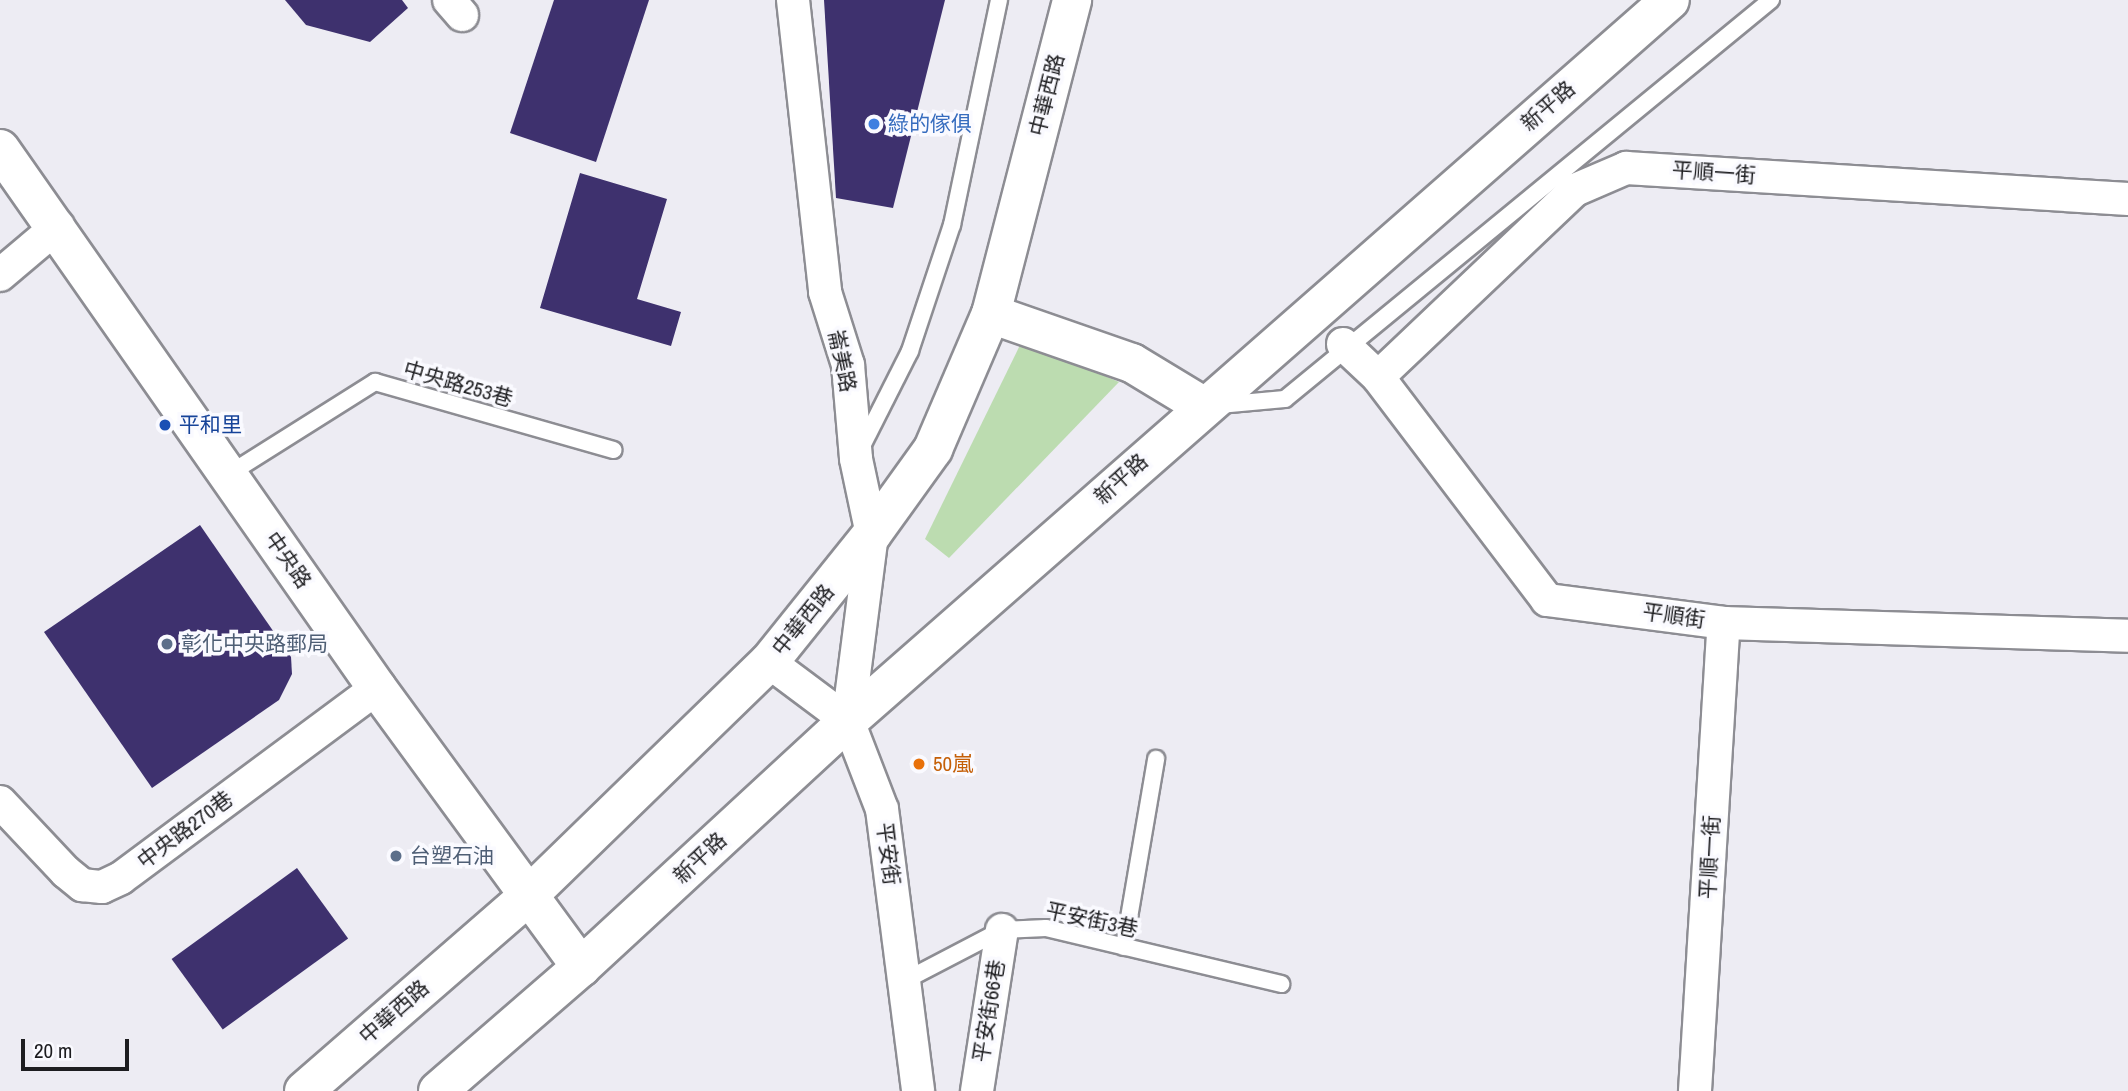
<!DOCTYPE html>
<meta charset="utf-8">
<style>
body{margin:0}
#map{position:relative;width:2128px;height:1091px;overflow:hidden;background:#edecf3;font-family:"Archivo Narrow","Noto Sans TC",sans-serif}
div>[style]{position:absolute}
.green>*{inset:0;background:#bcdcb0}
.building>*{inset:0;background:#3e316e;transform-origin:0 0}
.roads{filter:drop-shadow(2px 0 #8d8d93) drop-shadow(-2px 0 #8d8d93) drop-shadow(0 2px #8d8d93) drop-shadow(0 -2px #8d8d93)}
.lane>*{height:16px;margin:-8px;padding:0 8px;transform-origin:8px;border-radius:8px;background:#fff}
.street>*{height:32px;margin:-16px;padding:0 16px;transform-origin:16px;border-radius:16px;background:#fff}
.secondary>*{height:38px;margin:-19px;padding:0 19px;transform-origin:19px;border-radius:19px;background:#fff}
.primary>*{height:38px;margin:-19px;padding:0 19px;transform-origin:19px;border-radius:19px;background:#fff}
.dots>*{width:19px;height:19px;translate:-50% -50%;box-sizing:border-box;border:4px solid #fafaff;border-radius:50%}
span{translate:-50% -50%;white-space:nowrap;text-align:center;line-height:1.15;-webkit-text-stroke:7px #fafaff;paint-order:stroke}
.street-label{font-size:21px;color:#1d1d20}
.shop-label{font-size:21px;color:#366cbe}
.left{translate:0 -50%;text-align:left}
.transit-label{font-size:21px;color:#164399}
.service-label{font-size:21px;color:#4e5e75}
.food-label{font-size:21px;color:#c56008}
.scale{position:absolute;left:21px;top:1039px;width:108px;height:32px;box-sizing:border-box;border:4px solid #1d1d20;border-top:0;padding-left:9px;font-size:21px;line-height:24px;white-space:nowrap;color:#1d1d20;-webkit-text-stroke:5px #fafaff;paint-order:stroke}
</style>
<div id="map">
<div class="green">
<div style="clip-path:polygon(1022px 341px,1119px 382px,949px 558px,925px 539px)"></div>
</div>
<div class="building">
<div style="clip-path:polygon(285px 0,402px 0,408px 8px,370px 42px,306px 25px)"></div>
<div style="clip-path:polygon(554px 0,649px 0,596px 162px,510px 133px)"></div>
<div style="clip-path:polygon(824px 0,945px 0,893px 208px,836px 198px)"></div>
<div style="clip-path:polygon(580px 173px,667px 199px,637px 299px,681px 312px,671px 346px,540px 308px)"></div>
<div style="clip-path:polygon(200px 525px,291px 657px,292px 674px,279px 700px,152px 788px,44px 632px)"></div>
<div style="left:297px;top:868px;width:87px;height:155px;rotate:54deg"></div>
</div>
<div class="roads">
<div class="lane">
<div style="left:1219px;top:405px;width:66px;rotate:-5.2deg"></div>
<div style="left:1285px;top:399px;width:629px;rotate:-39.39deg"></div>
<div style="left:860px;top:450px;width:111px;rotate:-63.2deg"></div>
<div style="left:910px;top:351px;width:133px;rotate:-71.6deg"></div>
<div style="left:952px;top:225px;width:230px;rotate:-78.2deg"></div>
<div style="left:229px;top:474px;width:173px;rotate:-32.2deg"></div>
<div style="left:375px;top:382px;width:248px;rotate:15.9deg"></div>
<div style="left:1124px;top:947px;width:191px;rotate:-80.3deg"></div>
<div style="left:904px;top:981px;width:110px;rotate:-27.5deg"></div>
<div style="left:1002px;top:930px;width:44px;rotate:-2.6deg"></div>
<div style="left:1046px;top:928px;width:242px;rotate:13.4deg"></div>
</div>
<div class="street">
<div style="left:449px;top:0;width:20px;rotate:49deg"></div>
<div style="left:793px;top:0;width:294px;rotate:83.7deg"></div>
<div style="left:825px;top:292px;width:77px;rotate:72.5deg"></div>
<div style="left:848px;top:365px;width:94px;rotate:85.1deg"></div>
<div style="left:856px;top:459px;width:77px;rotate:78deg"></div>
<div style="left:872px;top:534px;width:189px;rotate:97.3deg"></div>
<div style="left:0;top:275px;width:76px;rotate:-40.2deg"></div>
<div style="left:1343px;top:344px;width:48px;rotate:43.3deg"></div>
<div style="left:1378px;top:377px;width:280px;rotate:52.8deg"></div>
<div style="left:1547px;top:600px;width:178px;rotate:7.4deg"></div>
<div style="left:1724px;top:623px;width:404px;rotate:1.8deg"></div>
<div style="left:1378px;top:377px;width:272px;rotate:-43.5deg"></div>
<div style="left:1575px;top:190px;width:56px;rotate:-23.3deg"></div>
<div style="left:1626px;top:168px;width:503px;rotate:3.53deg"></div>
<div style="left:769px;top:662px;width:99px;rotate:36.8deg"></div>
<div style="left:848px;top:721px;width:94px;rotate:68.9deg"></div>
<div style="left:882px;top:809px;width:284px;rotate:82.7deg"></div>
<div style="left:0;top:802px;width:96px;rotate:46.7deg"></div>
<div style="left:66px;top:872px;width:21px;rotate:39deg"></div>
<div style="left:82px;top:885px;width:20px;rotate:6deg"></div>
<div style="left:102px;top:887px;width:21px;rotate:-25deg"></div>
<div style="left:121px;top:878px;width:319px;rotate:-36.6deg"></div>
<div style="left:977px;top:1091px;width:163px;rotate:-81.2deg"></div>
<div style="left:1695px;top:1091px;width:469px;rotate:-86.5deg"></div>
</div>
<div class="secondary">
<div style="left:0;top:149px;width:658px;rotate:55.03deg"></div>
<div style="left:377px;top:688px;width:346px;rotate:53.8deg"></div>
</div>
<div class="primary">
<div style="left:991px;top:314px;width:149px;rotate:19.2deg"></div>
<div style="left:1132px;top:363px;width:83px;rotate:31.2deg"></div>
<div style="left:304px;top:1091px;width:296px;rotate:-41deg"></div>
<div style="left:527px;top:897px;width:337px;rotate:-44.2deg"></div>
<div style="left:769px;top:662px;width:164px;rotate:-51.2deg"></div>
<div style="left:872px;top:534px;width:105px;rotate:-54.3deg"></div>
<div style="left:933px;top:449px;width:147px;rotate:-66.8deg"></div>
<div style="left:991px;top:314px;width:324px;rotate:-75.5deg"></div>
<div style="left:438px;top:1091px;width:189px;rotate:-40.9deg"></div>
<div style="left:581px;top:967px;width:363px;rotate:-42.7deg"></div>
<div style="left:848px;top:721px;width:1093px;rotate:-41.25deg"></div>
</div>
</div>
<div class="dots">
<div style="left:874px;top:124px;background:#3f7fe0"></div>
<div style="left:165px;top:425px;background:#1a4fb4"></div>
<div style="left:167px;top:644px;background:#5c6f8a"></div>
<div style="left:919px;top:764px;background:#e8710a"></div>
<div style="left:396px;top:856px;background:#5c6f8a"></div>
</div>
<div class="street-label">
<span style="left:1047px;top:95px;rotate:-76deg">中華西路</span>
<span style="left:1548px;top:106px;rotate:-41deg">新平路</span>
<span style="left:1714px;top:173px;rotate:4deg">平順一街</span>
<span style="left:842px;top:361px;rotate:78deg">崙美路</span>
<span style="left:458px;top:384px;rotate:16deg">中央路253巷</span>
<span style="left:1121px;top:479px;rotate:-42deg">新平路</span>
<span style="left:288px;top:560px;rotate:55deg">中央路</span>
<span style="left:1674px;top:616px;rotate:8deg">平順街</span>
<span style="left:803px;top:620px;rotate:-51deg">中華西路</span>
<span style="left:185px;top:830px;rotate:-37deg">中央路270巷</span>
<span style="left:888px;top:854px;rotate:83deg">平安街</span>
<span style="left:1710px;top:857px;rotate:-87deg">平順一街</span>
<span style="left:700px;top:858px;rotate:-43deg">新平路</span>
<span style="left:1092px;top:920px;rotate:12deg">平安街3巷</span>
<span style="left:989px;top:1011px;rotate:-81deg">平安街66巷</span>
<span style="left:394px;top:1012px;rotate:-41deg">中華西路</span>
</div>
<div class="shop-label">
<span class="left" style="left:888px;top:124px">綠的傢俱</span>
</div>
<div class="transit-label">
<span class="left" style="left:179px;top:425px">平和里</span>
</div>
<div class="service-label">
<span class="left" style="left:181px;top:644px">彰化中央路郵局</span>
<span class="left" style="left:410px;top:856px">台塑石油</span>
</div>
<div class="food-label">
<span class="left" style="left:933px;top:764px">50嵐</span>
</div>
<div class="scale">20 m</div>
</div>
